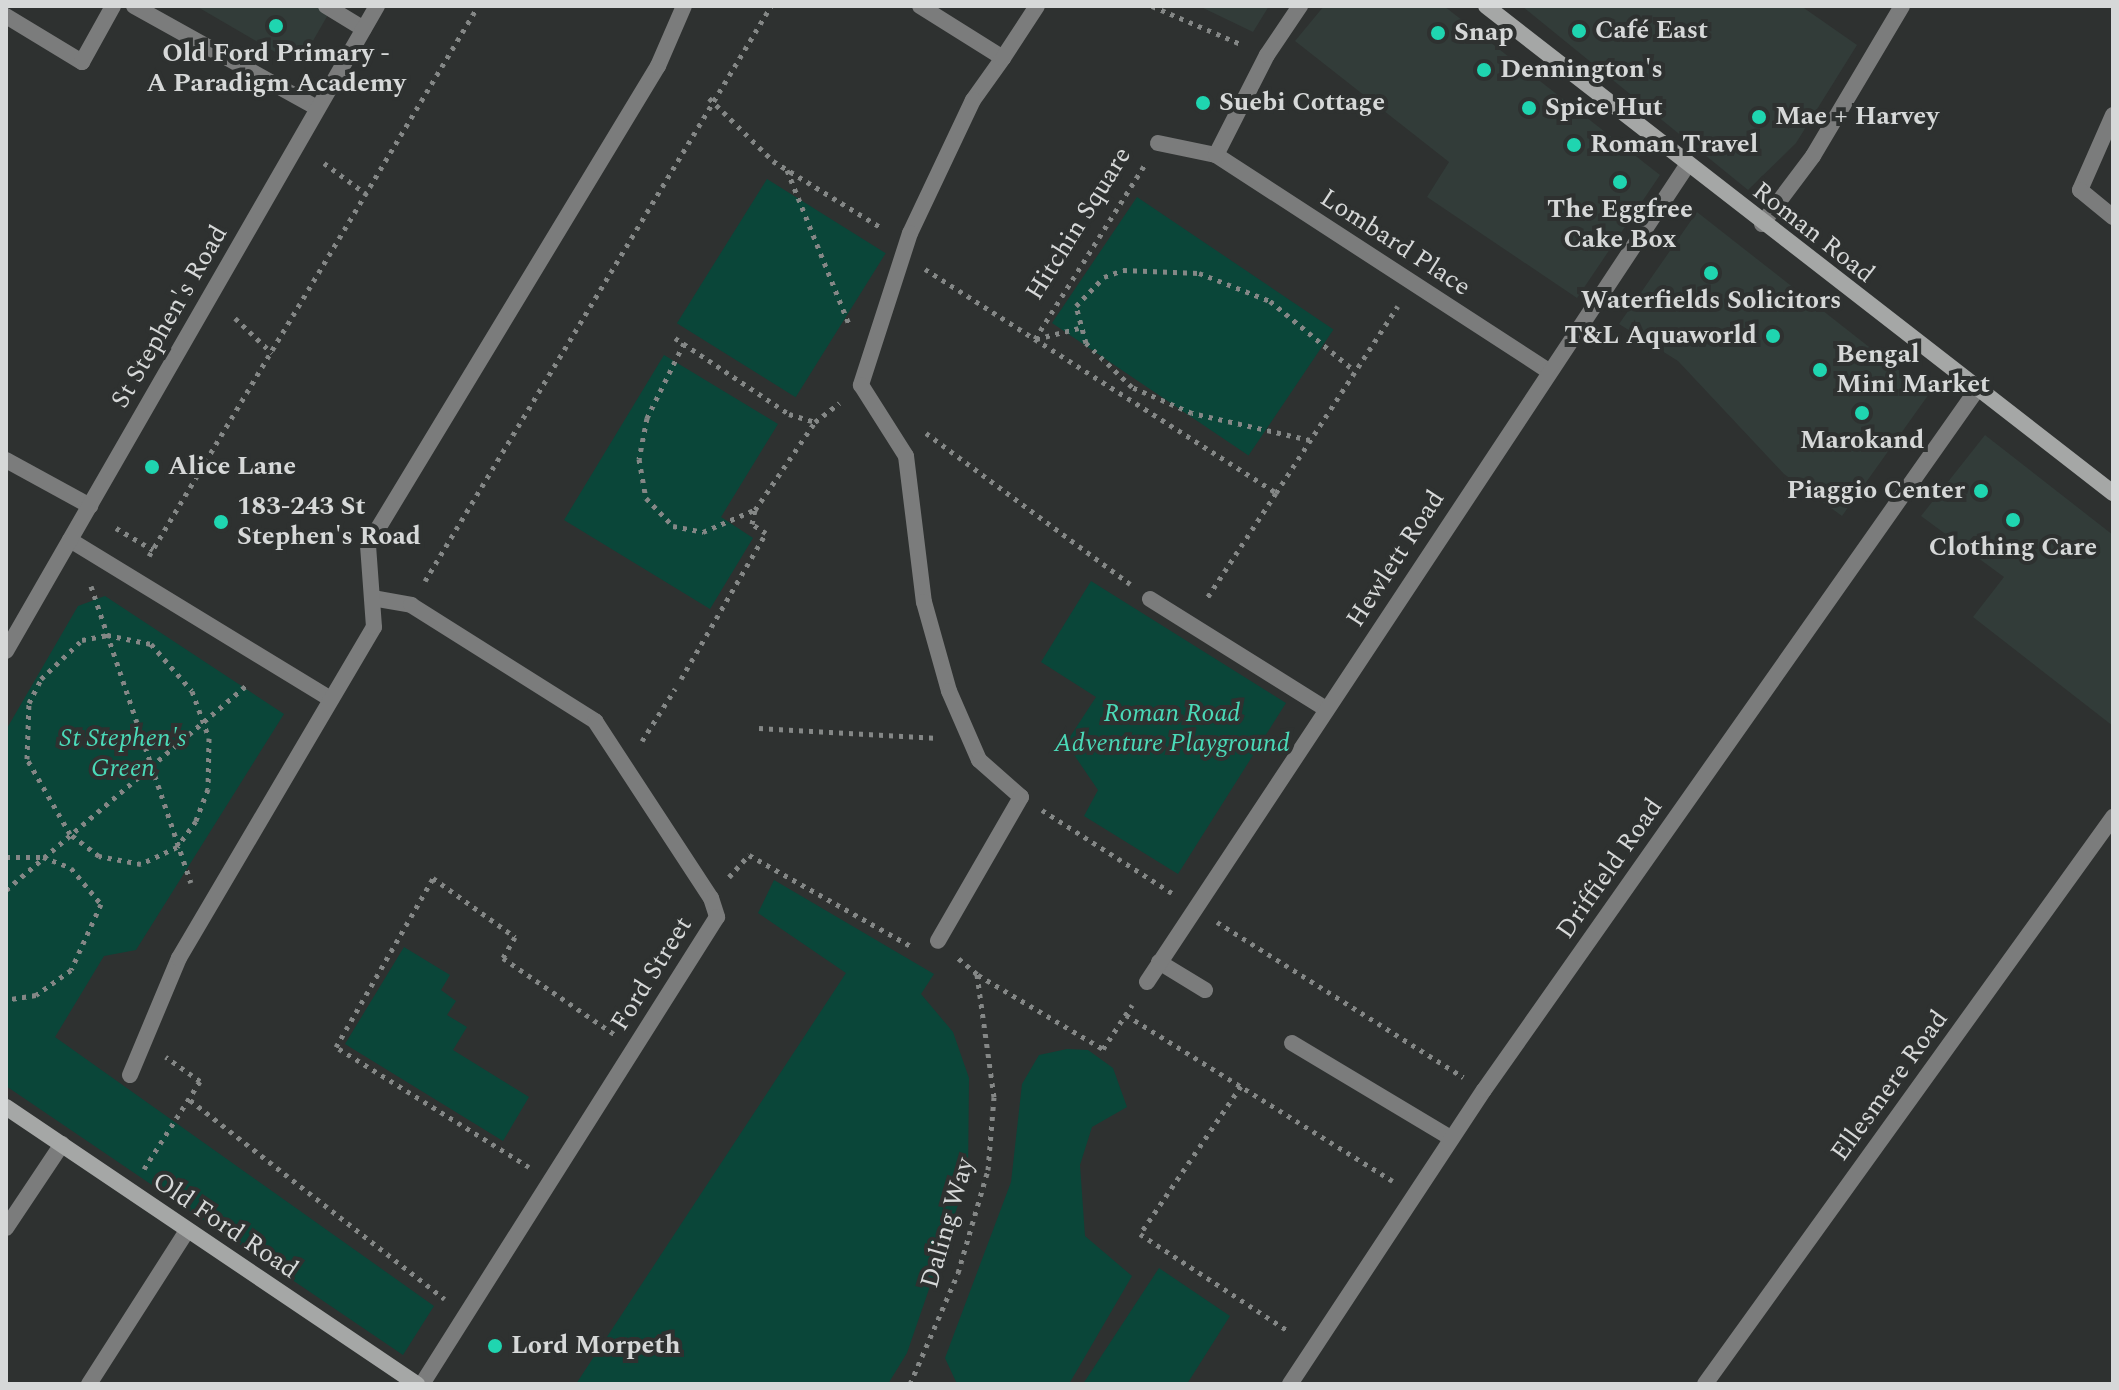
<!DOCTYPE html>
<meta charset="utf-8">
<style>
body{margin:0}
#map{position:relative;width:2119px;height:1390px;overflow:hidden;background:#2e3130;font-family:Spectral,serif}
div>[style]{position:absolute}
.built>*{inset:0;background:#323c39}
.green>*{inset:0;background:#0a4639;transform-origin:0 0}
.path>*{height:5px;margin-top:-2.5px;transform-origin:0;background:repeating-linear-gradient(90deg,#848786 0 4px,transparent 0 10px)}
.service>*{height:16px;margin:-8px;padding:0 8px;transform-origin:8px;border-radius:8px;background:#7b7c7c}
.pedestrian>*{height:16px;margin:-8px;padding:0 8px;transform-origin:8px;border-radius:8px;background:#7b7c7c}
.minor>*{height:16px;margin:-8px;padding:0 8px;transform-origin:8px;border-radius:8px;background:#7b7c7c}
.secondary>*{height:16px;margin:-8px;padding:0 8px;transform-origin:8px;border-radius:8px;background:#a5a7a6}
.dots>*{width:22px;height:22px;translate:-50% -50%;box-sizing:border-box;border:4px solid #2e3130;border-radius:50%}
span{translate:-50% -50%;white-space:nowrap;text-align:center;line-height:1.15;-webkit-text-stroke:8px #2e3130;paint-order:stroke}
.poi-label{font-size:26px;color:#d6d8d8;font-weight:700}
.left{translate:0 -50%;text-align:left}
.right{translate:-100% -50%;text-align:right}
.street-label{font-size:26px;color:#d6d8d8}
.park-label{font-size:26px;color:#4adab8;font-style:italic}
.frame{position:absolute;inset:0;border:8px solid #d6d8d8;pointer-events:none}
</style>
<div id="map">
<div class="built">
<div style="clip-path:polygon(196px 6px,333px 6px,310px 46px,282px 56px)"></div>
<div style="clip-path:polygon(1199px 6px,1269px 6px,1253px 32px)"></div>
<div style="clip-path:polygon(1324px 6px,1444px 6px,1660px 175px,1577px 298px,1427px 197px,1449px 162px,1295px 41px)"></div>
<div style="clip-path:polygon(1522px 6px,1801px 6px,1857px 45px,1796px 143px,1748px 190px)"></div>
<div style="clip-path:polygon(1697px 212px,1929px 394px,1842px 516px,1784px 474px,1678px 361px,1619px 324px)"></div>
<div style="clip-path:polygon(1985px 435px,2113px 535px,2113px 726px,1973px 617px,2004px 577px,1921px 516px)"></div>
</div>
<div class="green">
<div style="left:767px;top:179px;width:140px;height:170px;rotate:32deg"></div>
<div style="left:1137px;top:197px;width:237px;height:152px;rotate:34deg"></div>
<div style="clip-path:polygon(664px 355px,778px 424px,721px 517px,753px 538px,710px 609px,564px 520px)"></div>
<div style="clip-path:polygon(1091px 581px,1286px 703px,1178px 874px,1084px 816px,1098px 790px,1066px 743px,1096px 697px,1041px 662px)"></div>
<div style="clip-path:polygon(105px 596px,284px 714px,136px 950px,104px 956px,55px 1037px,434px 1306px,403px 1355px,6px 1086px,6px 730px,78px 606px)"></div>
<div style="clip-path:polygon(774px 880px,934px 974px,921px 994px,953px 1032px,969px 1078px,968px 1176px,907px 1353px,888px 1384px,576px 1384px,846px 973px,758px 913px)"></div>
<div style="clip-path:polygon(404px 947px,450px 975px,441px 990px,456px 1001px,447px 1015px,467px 1027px,453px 1050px,529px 1097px,503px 1141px,345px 1044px)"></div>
<div style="clip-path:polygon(1067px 1049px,1088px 1050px,1113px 1068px,1127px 1107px,1092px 1127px,1080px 1165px,1085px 1236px,1132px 1276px,1069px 1384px,957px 1384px,945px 1358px,1011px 1182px,1022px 1084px,1039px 1055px)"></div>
<div style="clip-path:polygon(1159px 1268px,1230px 1316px,1187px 1384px,1083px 1384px)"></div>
</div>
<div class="path">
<div style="left:1152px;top:6px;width:99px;rotate:23.2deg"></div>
<div style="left:709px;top:98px;width:90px;rotate:44.5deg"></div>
<div style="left:773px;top:161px;width:128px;rotate:31.6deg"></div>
<div style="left:324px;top:163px;width:52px;rotate:36.4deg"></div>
<div style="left:787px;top:170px;width:169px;rotate:68.1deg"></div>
<div style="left:925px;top:269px;width:416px;rotate:32.5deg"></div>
<div style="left:1276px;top:493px;width:129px;rotate:123.3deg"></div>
<div style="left:235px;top:318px;width:51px;rotate:43.4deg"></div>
<div style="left:675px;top:338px;width:137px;rotate:33.7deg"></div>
<div style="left:789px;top:414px;width:27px;rotate:17deg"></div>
<div style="left:1035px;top:339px;width:207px;rotate:-57.8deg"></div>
<div style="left:1036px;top:339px;width:44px;rotate:-14.3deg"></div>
<div style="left:684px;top:343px;width:84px;rotate:116.3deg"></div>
<div style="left:647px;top:418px;width:42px;rotate:101deg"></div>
<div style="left:639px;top:459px;width:40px;rotate:80deg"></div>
<div style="left:646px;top:498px;width:39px;rotate:46deg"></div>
<div style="left:673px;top:526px;width:31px;rotate:11deg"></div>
<div style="left:703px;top:532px;width:56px;rotate:-23.3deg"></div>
<div style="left:926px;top:433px;width:254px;rotate:36.5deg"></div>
<div style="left:1310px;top:440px;width:121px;rotate:-167.1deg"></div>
<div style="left:1192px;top:413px;width:65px;rotate:-156.6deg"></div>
<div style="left:1132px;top:387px;width:64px;rotate:-136.3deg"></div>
<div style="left:1086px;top:343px;width:38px;rotate:-105deg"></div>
<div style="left:1076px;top:306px;width:40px;rotate:-46deg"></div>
<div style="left:1104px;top:277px;width:20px;rotate:-20deg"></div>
<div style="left:1123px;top:270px;width:76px;rotate:2.3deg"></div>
<div style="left:1199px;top:273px;width:76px;rotate:21.5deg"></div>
<div style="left:1270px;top:301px;width:110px;rotate:39.5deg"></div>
<div style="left:1276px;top:493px;width:223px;rotate:-56.9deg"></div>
<div style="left:116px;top:528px;width:43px;rotate:30.7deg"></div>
<div style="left:149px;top:556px;width:641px;rotate:-59.11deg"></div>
<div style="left:425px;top:581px;width:671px;rotate:-58.96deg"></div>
<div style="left:91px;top:586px;width:313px;rotate:71.4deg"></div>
<div style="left:107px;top:635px;width:45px;rotate:11.6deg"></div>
<div style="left:151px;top:644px;width:62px;rotate:48.9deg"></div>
<div style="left:192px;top:691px;width:50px;rotate:70.1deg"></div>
<div style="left:209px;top:738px;width:51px;rotate:91.1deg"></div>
<div style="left:208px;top:789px;width:34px;rotate:111deg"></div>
<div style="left:196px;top:821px;width:32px;rotate:126deg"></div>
<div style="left:177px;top:847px;width:40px;rotate:155deg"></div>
<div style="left:141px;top:864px;width:43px;rotate:-169.2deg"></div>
<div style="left:99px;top:856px;width:36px;rotate:-143deg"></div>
<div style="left:70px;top:834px;width:86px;rotate:-119.8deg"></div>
<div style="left:27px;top:759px;width:56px;rotate:-88deg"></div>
<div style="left:29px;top:703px;width:27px;rotate:-63deg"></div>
<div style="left:41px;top:679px;width:57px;rotate:-43.6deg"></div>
<div style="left:82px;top:640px;width:25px;rotate:-11deg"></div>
<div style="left:681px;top:679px;width:169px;rotate:-59.8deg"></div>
<div style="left:766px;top:533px;width:17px;rotate:-147deg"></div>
<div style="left:752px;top:524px;width:14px;rotate:-78deg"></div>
<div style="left:755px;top:510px;width:107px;rotate:-55.7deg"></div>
<div style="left:815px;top:422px;width:31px;rotate:-38deg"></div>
<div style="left:759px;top:728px;width:180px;rotate:3.2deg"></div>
<div style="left:642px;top:741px;width:62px;rotate:-57.6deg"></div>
<div style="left:1042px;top:810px;width:154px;rotate:32.6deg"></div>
<div style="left:6px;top:857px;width:37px"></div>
<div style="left:43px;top:857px;width:30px;rotate:21deg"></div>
<div style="left:71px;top:868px;width:47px;rotate:50.2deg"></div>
<div style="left:101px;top:904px;width:72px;rotate:114.4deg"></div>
<div style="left:71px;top:970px;width:43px;rotate:144.5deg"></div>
<div style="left:36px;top:995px;width:30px;rotate:171deg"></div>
<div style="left:729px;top:877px;width:30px;rotate:-48deg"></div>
<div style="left:749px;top:855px;width:187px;rotate:29.4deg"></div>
<div style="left:6px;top:890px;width:319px;rotate:-40.4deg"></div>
<div style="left:1217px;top:922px;width:291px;rotate:32.2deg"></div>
<div style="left:978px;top:975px;width:145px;rotate:30.6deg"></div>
<div style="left:1103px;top:1049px;width:53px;rotate:-56.6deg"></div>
<div style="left:1126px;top:1015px;width:314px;rotate:31.9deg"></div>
<div style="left:1241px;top:1086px;width:179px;rotate:124.3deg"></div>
<div style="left:1140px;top:1234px;width:179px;rotate:33.2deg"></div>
<div style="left:190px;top:1100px;width:323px;rotate:38deg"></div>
<div style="left:529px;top:1167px;width:227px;rotate:-148.1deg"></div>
<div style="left:336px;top:1047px;width:195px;rotate:-60.1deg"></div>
<div style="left:433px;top:878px;width:101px;rotate:35.7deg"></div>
<div style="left:515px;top:937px;width:24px;rotate:120deg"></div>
<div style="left:503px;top:958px;width:135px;rotate:34.4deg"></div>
<div style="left:144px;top:1169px;width:104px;rotate:-57.5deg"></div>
<div style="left:200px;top:1081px;width:42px;rotate:-144.8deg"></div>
<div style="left:910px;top:1384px;width:121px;rotate:-66.6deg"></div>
<div style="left:958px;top:1273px;width:107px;rotate:-73.8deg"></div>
<div style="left:988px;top:1170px;width:73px;rotate:-85.3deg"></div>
<div style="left:994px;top:1097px;width:124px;rotate:-97.9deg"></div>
<div style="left:977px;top:974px;width:25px;rotate:-140deg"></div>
</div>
<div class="service">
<div style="left:326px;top:6px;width:44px;rotate:31.2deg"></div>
<div style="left:920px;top:6px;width:98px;rotate:32.1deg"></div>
<div style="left:1003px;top:58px;width:52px;rotate:125.5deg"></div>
<div style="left:973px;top:100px;width:147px;rotate:115.3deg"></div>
<div style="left:910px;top:233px;width:160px;rotate:107.9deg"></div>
<div style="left:861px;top:385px;width:84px;rotate:57.6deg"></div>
<div style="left:906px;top:456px;width:147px;rotate:83deg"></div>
<div style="left:924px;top:602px;width:92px;rotate:74.3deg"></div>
<div style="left:949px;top:691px;width:75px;rotate:66.5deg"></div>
<div style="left:979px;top:760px;width:56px;rotate:41.4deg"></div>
<div style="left:1021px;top:797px;width:166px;rotate:120deg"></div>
<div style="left:6px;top:16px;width:89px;rotate:31.2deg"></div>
<div style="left:82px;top:62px;width:64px;rotate:-61deg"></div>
<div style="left:1003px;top:58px;width:62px;rotate:-56.8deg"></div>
<div style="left:2113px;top:115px;width:82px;rotate:113.7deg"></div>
<div style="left:2080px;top:190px;width:43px;rotate:39.3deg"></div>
<div style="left:1158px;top:143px;width:59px;rotate:11.7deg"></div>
<div style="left:1216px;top:155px;width:396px;rotate:33deg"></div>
<div style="left:70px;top:540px;width:305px;rotate:31.4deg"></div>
<div style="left:1150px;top:599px;width:208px;rotate:32deg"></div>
<div style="left:1159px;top:962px;width:54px;rotate:31.3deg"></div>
<div style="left:1292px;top:1043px;width:185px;rotate:30.9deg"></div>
<div style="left:6px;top:1228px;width:101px;rotate:-56.3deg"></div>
<div style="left:89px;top:1384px;width:182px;rotate:-57.4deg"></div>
</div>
<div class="pedestrian">
<div style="left:1216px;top:155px;width:112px;rotate:-63deg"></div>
</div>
<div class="minor">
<div style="left:134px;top:6px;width:210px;rotate:29.1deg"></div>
<div style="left:1267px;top:55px;width:59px;rotate:-56deg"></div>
<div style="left:1762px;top:224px;width:85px;rotate:-53.1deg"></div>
<div style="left:1813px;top:156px;width:174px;rotate:-59.3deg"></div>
<div style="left:6px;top:460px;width:96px;rotate:28.7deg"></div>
<div style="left:378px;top:599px;width:34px;rotate:10deg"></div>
<div style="left:411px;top:605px;width:218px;rotate:32.2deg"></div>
<div style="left:595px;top:721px;width:212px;rotate:56.8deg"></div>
<div style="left:711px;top:898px;width:20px;rotate:72deg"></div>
<div style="left:717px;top:917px;width:552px;rotate:122.28deg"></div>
<div style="left:6px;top:651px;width:744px;rotate:-60.09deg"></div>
<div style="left:1147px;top:982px;width:981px;rotate:-56.52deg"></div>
<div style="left:130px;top:1075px;width:127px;rotate:-67.3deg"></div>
<div style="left:179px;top:958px;width:384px;rotate:-59.5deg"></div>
<div style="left:374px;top:627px;width:82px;rotate:-94.2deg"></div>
<div style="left:368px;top:545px;width:560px;rotate:-58.81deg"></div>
<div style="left:658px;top:66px;width:65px;rotate:-66.6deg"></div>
<div style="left:1290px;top:1384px;width:352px;rotate:-56.6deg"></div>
<div style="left:1484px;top:1090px;width:858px;rotate:-54.87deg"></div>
<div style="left:1705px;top:1384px;width:699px;rotate:-54.26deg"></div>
</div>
<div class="secondary">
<div style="left:1486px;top:6px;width:794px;rotate:37.84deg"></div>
<div style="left:6px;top:1107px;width:496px;rotate:34deg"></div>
</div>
<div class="dots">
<div style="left:276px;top:26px;background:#1fd5b0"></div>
<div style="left:1579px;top:31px;background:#1fd5b0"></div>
<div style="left:1438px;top:33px;background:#1fd5b0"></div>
<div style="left:1484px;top:70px;background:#1fd5b0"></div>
<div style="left:1203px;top:103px;background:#1fd5b0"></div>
<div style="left:1529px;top:108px;background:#1fd5b0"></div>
<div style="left:1759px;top:117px;background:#1fd5b0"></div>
<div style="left:1574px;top:145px;background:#1fd5b0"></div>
<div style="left:1620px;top:182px;background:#1fd5b0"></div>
<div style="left:1711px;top:273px;background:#1fd5b0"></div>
<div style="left:1773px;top:336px;background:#1fd5b0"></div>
<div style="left:1820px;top:370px;background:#1fd5b0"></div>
<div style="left:1862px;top:413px;background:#1fd5b0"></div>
<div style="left:152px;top:467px;background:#1fd5b0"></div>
<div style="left:1981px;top:491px;background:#1fd5b0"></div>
<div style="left:2013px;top:520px;background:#1fd5b0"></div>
<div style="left:221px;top:522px;background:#1fd5b0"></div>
<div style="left:495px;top:1346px;background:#1fd5b0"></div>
</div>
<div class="poi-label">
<span class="left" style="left:1595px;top:31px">Café East</span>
<span class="left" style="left:1454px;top:33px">Snap</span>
<span style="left:276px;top:69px">Old Ford Primary -<br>A Paradigm Academy</span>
<span class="left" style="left:1500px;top:70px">Dennington's</span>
<span class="left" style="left:1219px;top:103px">Suebi Cottage</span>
<span class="left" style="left:1545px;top:108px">Spice Hut</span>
<span class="left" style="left:1775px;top:117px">Mae + Harvey</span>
<span class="left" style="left:1590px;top:145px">Roman Travel</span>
<span style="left:1620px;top:225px">The Eggfree<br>Cake Box</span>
<span style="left:1711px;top:301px">Waterfields Solicitors</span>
<span class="right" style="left:1757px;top:336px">T&amp;L Aquaworld</span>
<span class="left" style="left:1836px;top:370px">Bengal<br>Mini Market</span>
<span style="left:1862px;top:441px">Marokand</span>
<span class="left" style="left:168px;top:467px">Alice Lane</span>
<span class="right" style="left:1965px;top:491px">Piaggio Center</span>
<span class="left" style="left:237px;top:522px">183-243 St<br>Stephen's Road</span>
<span style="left:2013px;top:548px">Clothing Care</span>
<span class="left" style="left:511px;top:1346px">Lord Morpeth</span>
</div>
<div class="street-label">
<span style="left:1079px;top:224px;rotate:-58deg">Hitchin Square</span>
<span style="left:1813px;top:233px;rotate:38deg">Roman Road</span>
<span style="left:1395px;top:243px;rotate:33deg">Lombard Place</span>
<span style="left:170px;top:317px;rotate:-60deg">St Stephen's Road</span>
<span style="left:1396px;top:559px;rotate:-57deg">Hewlett Road</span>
<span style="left:1610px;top:869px;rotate:-55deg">Driffield Road</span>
<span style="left:652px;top:974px;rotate:-58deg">Ford Street</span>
<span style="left:1890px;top:1086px;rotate:-54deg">Ellesmere Road</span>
<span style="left:948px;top:1223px;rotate:-74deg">Daling Way</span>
<span style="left:225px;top:1226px;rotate:34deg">Old Ford Road</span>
</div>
<div class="park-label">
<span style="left:1172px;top:729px">Roman Road<br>Adventure Playground</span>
<span style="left:123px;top:754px">St Stephen's<br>Green</span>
</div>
<div class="frame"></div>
</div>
